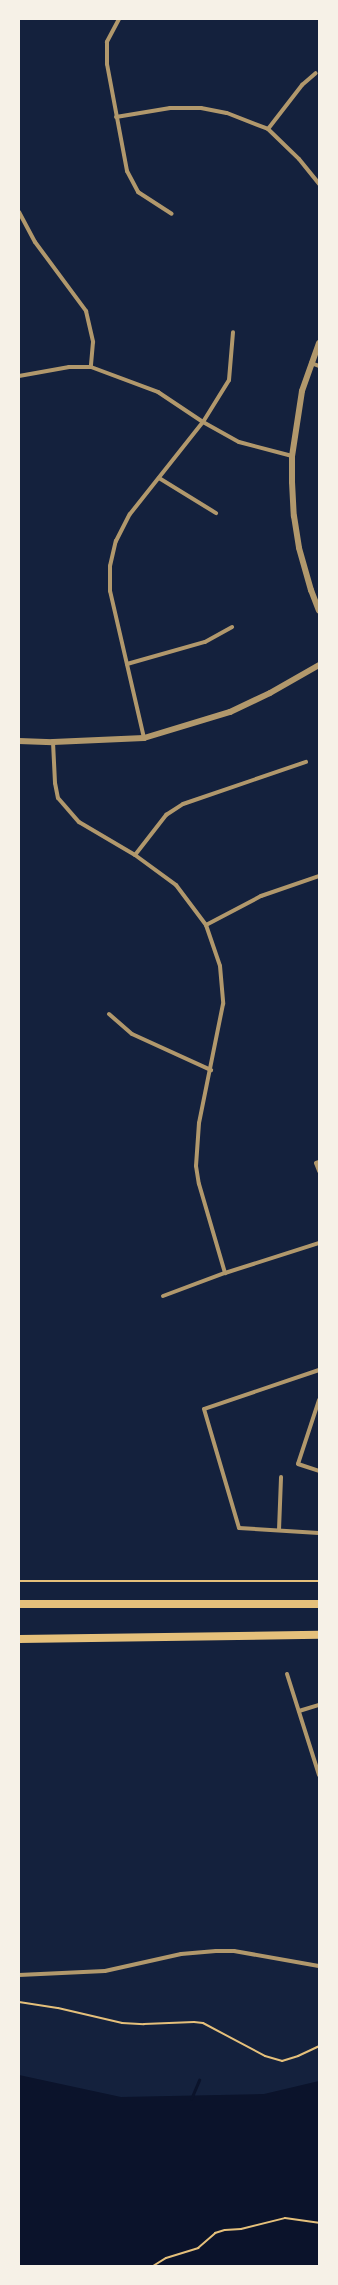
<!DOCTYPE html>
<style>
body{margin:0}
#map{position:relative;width:338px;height:2285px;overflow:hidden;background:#14213d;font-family:Lato,sans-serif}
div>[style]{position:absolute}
.water>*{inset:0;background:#0b132b}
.stream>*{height:3px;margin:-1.5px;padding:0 1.5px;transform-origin:1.5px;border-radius:1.5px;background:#0b132b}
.path>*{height:2px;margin:-1px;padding:0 1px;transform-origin:1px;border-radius:1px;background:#e5c07b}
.minor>*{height:4px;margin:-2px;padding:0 2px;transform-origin:2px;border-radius:2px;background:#b1986c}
.tertiary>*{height:6px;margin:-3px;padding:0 3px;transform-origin:3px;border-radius:3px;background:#b1986c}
.primary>*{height:8px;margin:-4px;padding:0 4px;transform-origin:4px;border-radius:4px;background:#e5c07b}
span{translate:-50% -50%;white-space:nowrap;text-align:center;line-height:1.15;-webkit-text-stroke:4px #f6f1e7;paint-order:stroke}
.frame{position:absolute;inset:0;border:20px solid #f6f1e7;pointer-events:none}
</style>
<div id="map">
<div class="water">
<div style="clip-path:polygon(19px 2075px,121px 2097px,264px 2094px,319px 2081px,319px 2266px,19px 2266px)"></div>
</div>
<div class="stream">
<div style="left:191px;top:2099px;width:21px;rotate:-67deg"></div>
</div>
<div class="path">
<div style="left:19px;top:1581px;width:300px"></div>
<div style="left:19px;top:2002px;width:39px;rotate:9deg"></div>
<div style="left:58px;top:2008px;width:66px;rotate:13.2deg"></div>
<div style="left:122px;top:2023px;width:22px;rotate:3deg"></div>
<div style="left:144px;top:2024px;width:50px;rotate:-2.3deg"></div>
<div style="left:194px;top:2022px;width:9px;rotate:6deg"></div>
<div style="left:203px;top:2023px;width:70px;rotate:28deg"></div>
<div style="left:265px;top:2056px;width:18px;rotate:16deg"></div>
<div style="left:282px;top:2061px;width:17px;rotate:-17deg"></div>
<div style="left:298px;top:2056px;width:23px;rotate:-25deg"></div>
<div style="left:153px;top:2266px;width:15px;rotate:-32deg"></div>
<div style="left:166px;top:2258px;width:34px;rotate:-17deg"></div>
<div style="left:198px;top:2248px;width:23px;rotate:-41deg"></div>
<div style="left:215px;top:2233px;width:10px;rotate:-17deg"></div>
<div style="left:225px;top:2230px;width:16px;rotate:-4deg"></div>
<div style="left:241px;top:2229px;width:45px;rotate:-14deg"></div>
<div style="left:285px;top:2218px;width:34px;rotate:8deg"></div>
</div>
<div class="minor">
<div style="left:119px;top:19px;width:26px;rotate:118deg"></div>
<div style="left:107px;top:42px;width:22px;rotate:90deg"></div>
<div style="left:107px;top:64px;width:109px;rotate:79.4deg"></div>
<div style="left:127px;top:171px;width:24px;rotate:62deg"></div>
<div style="left:138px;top:192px;width:40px;rotate:32.9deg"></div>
<div style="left:116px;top:117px;width:55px;rotate:-9.5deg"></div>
<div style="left:170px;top:108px;width:31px"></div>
<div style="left:201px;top:108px;width:26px;rotate:11deg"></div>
<div style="left:227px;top:113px;width:44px;rotate:21.3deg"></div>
<div style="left:268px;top:129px;width:43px;rotate:44.1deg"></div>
<div style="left:299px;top:159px;width:32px;rotate:51deg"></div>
<div style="left:268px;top:129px;width:56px;rotate:-52.3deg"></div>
<div style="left:302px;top:85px;width:18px;rotate:-41deg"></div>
<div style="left:19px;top:212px;width:34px;rotate:62deg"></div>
<div style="left:35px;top:242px;width:86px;rotate:53.5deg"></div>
<div style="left:86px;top:311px;width:32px;rotate:77deg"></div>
<div style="left:93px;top:342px;width:25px;rotate:95deg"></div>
<div style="left:311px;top:363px;width:9px;rotate:21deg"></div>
<div style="left:19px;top:376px;width:51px;rotate:-10.2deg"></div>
<div style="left:69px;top:367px;width:22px"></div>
<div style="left:91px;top:367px;width:72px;rotate:20.5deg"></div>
<div style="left:158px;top:392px;width:54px;rotate:33.7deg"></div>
<div style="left:203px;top:422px;width:41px;rotate:29.1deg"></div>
<div style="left:239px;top:442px;width:55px;rotate:14.8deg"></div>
<div style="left:159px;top:478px;width:67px;rotate:31.6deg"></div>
<div style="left:127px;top:664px;width:81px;rotate:-15.8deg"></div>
<div style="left:205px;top:642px;width:31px;rotate:-29deg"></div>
<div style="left:144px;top:738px;width:151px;rotate:-103deg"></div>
<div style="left:110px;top:591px;width:25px;rotate:-90deg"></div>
<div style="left:110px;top:566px;width:26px;rotate:-77deg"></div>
<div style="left:116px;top:541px;width:30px;rotate:-63deg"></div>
<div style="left:130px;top:514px;width:117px;rotate:-51.6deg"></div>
<div style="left:203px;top:422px;width:49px;rotate:-58.2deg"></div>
<div style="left:229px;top:380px;width:48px;rotate:-85.2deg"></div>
<div style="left:53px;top:742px;width:41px;rotate:87.2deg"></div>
<div style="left:55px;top:783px;width:15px;rotate:79deg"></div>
<div style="left:58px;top:798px;width:32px;rotate:49deg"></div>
<div style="left:79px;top:822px;width:65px;rotate:30.5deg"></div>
<div style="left:135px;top:855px;width:51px;rotate:36.2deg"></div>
<div style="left:176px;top:885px;width:50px;rotate:53.1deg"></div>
<div style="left:206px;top:925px;width:43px;rotate:71.1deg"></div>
<div style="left:220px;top:966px;width:38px;rotate:85deg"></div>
<div style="left:223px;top:1004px;width:121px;rotate:101.4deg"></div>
<div style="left:199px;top:1123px;width:43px;rotate:94deg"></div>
<div style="left:196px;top:1166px;width:18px;rotate:81deg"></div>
<div style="left:199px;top:1184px;width:93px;rotate:73.7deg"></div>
<div style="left:135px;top:855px;width:51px;rotate:-52.2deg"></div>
<div style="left:166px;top:815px;width:20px;rotate:-33deg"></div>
<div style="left:183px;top:804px;width:130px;rotate:-18.9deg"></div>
<div style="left:206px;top:925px;width:62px;rotate:-27.8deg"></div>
<div style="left:261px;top:896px;width:61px;rotate:-19deg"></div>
<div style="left:109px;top:1014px;width:30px;rotate:41deg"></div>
<div style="left:132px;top:1034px;width:87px;rotate:24.5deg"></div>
<div style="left:319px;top:1162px;width:3px;rotate:162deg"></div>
<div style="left:316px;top:1163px;width:9px;rotate:69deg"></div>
<div style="left:163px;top:1296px;width:66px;rotate:-20.4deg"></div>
<div style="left:225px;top:1273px;width:99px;rotate:-17.7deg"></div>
<div style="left:319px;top:1370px;width:121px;rotate:161.3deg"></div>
<div style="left:204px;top:1409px;width:124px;rotate:73.6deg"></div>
<div style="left:239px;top:1528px;width:80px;rotate:3.6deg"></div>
<div style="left:319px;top:1400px;width:67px;rotate:108.2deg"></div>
<div style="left:298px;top:1464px;width:22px;rotate:18deg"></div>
<div style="left:279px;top:1530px;width:53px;rotate:-87.8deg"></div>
<div style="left:287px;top:1674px;width:106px;rotate:72.4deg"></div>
<div style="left:299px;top:1711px;width:21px;rotate:-17deg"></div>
<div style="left:19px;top:1975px;width:86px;rotate:-2.7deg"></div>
<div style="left:105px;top:1971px;width:78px;rotate:-12.6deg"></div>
<div style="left:181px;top:1954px;width:35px;rotate:-5deg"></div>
<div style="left:216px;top:1951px;width:18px"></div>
<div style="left:234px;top:1951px;width:86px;rotate:10deg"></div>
</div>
<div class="tertiary">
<div style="left:319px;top:343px;width:51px;rotate:109.5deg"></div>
<div style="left:302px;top:391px;width:66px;rotate:98.7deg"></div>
<div style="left:292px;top:456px;width:26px;rotate:90deg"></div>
<div style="left:292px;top:482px;width:34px;rotate:87deg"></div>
<div style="left:294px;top:516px;width:32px;rotate:81deg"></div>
<div style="left:299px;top:548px;width:44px;rotate:74.1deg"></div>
<div style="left:311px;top:590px;width:22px;rotate:69deg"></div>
<div style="left:19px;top:741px;width:34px;rotate:2deg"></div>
<div style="left:53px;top:742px;width:91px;rotate:-2.5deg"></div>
<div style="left:144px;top:738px;width:90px;rotate:-16.8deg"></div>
<div style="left:230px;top:712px;width:44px;rotate:-25.4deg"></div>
<div style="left:270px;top:693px;width:56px;rotate:-29.7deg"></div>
</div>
<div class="primary">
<div style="left:19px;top:1604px;width:300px"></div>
<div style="left:19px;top:1639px;width:300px;rotate:-0.8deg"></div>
</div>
<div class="frame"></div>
</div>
